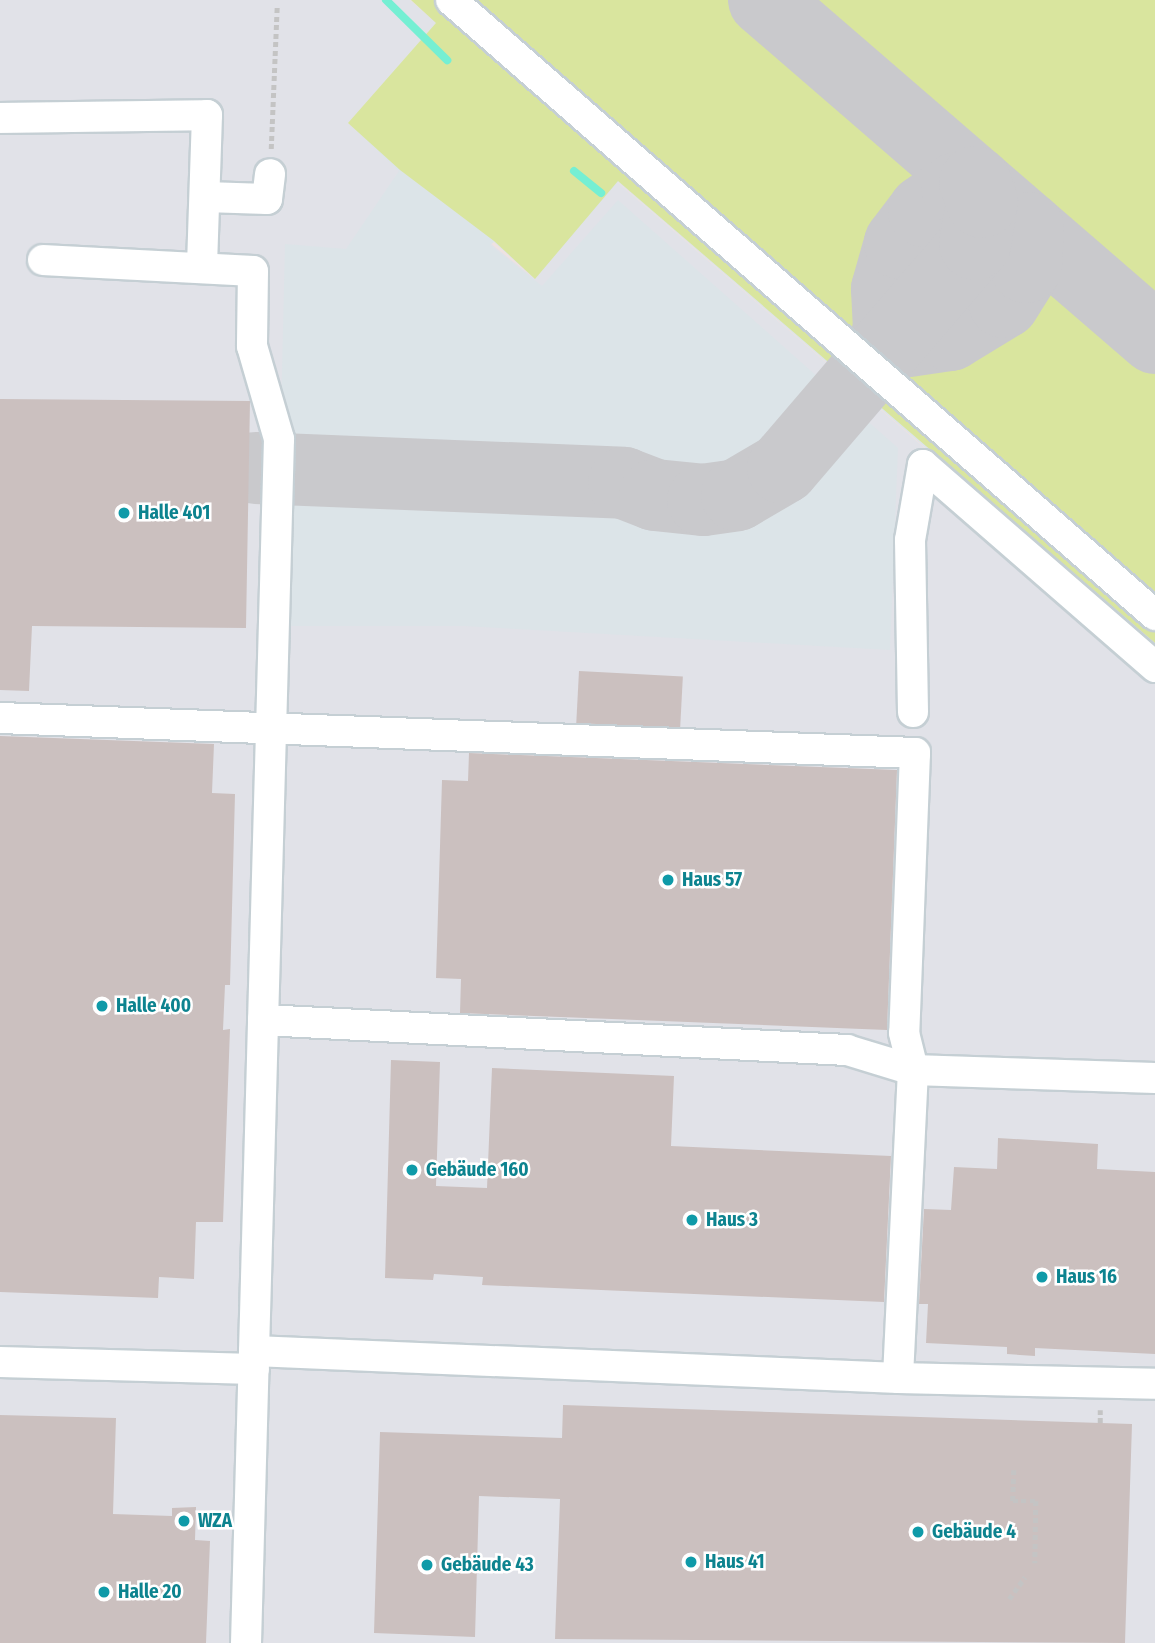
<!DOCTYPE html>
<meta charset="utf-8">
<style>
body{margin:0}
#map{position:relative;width:1155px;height:1643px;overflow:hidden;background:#efe2e1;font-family:"Fira Sans Condensed",sans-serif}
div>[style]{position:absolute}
.industrial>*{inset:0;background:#e1e2e8}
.airport>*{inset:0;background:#dce4e8}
.green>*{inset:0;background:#d9e59e}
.stream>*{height:8px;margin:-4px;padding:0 4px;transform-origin:4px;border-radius:4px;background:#75efd3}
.taxiway>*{height:72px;margin:-36px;padding:0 36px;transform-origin:36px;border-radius:36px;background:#c9c9cc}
.building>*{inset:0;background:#cbc0bf;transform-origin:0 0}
.path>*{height:4.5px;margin-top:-2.25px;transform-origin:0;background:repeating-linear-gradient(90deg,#c4c4c4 0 5px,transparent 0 8.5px)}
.roads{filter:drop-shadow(2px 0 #c5cfd4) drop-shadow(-2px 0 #c5cfd4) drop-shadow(0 2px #c5cfd4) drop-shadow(0 -2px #c5cfd4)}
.minor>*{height:30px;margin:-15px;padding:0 15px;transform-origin:15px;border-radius:15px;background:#fff}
.dots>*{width:19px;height:19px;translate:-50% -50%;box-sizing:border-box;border:4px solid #fff;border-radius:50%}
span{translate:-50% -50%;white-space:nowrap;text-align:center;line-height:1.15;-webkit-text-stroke:5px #fff;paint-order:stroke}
.culture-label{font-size:19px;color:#0d838f;font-weight:700}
.left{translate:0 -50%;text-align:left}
</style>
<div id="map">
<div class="industrial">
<div style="clip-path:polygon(0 0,410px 0,436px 22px,348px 123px,400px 171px,535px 279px,617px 182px,1155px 647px,1155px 1643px,0 1643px)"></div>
</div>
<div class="airport">
<div style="clip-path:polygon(411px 0,1155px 0,1155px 646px,618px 182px,535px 279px,494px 242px,490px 245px,542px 286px,618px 200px,898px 448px,890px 650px,465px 626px,276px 626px,285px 244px,346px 249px,399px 171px,348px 123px,436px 22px)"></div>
</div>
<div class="green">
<div style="clip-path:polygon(411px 0,1155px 0,1155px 643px,618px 181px,535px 279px,494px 241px,400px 170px,348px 123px,436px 23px)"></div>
</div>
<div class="stream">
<div style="left:386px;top:0;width:86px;rotate:44.5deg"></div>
<div style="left:574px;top:171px;width:35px;rotate:39deg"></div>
</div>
<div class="taxiway">
<div style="left:764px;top:0;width:517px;rotate:40.84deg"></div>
<div style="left:883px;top:351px;width:15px;rotate:-32deg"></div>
<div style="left:896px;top:343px;width:55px;rotate:-8.4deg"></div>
<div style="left:950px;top:335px;width:63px;rotate:-31.4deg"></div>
<div style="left:1004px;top:302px;width:41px;rotate:-57.8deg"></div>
<div style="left:1026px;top:267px;width:39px;rotate:-87deg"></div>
<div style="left:882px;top:352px;width:24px;rotate:-73deg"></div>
<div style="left:889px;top:329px;width:40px;rotate:-92.9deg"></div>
<div style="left:887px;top:289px;width:48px;rotate:-74.2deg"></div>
<div style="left:900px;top:243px;width:40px;rotate:-53deg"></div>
<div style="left:924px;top:211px;width:40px;rotate:-34.9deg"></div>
<div style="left:957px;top:188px;width:22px;rotate:-5deg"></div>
<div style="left:256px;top:468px;width:368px;rotate:2.3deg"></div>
<div style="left:624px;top:483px;width:33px;rotate:21deg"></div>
<div style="left:655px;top:495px;width:48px;rotate:5.9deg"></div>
<div style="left:703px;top:500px;width:34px;rotate:-8deg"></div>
<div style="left:737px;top:495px;width:53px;rotate:-30.4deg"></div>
<div style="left:783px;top:468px;width:295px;rotate:-49.4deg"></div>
<div style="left:975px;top:244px;width:43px;rotate:-80.5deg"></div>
<div style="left:982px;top:202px;width:21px;rotate:-109deg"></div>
</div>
<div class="building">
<div style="clip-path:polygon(0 399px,250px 401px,246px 628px,32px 626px,29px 691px,0 690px)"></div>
<div style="left:579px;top:671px;width:104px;height:52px;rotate:3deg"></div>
<div style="clip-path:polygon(0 736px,214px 744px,212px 793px,235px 794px,230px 985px,225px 985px,223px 1030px,230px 1029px,223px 1222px,196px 1222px,194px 1279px,159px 1277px,158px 1298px,0 1292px)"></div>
<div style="clip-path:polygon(469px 753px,897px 770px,887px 1030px,460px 1013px,461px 979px,436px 978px,442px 780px,468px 781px)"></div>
<div style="clip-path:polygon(391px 1060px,440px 1062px,436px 1186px,487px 1188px,492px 1068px,674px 1076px,671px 1146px,891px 1156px,884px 1302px,482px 1285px,483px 1277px,434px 1274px,433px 1280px,385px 1278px)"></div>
<div style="clip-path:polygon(998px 1138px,1098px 1144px,1097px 1169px,1155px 1172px,1155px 1354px,1035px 1348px,1035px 1356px,1007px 1354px,1007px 1347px,926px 1343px,928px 1304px,919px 1304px,924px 1209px,951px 1210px,954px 1167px,997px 1169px)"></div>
<div style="clip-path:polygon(563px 1405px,1132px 1424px,1125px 1643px,555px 1639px,560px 1499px,479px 1496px,475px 1637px,374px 1633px,380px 1432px,562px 1438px)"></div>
<div style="clip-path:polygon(0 1415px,116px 1418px,113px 1514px,172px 1516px,172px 1508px,196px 1507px,195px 1540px,210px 1541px,206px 1643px,0 1643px)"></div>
</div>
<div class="path">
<div style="left:271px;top:149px;width:142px;rotate:-87.6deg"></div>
<div style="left:1100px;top:1423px;width:13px;rotate:-90deg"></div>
<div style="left:1014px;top:1470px;width:31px;rotate:92deg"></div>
<div style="left:1013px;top:1501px;width:23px"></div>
<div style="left:1036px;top:1501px;width:62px;rotate:90.9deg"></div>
<div style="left:1009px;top:1599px;width:27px;rotate:-54deg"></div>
</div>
<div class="roads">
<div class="minor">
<div style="left:451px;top:0;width:935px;rotate:41.14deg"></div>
<div style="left:0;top:118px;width:207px;rotate:-0.8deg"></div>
<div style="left:207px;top:115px;width:153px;rotate:91.9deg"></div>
<div style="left:205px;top:197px;width:62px;rotate:1.8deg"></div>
<div style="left:267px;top:199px;width:25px;rotate:-83deg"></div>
<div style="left:43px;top:260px;width:210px;rotate:3deg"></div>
<div style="left:253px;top:271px;width:75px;rotate:90.8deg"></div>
<div style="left:252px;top:346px;width:97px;rotate:73.8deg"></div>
<div style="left:279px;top:439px;width:1204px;rotate:91.57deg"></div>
<div style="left:913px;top:712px;width:172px;rotate:-91deg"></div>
<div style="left:910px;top:540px;width:76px;rotate:-80.2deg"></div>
<div style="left:923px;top:465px;width:308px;rotate:41deg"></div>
<div style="left:0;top:718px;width:916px;rotate:2.19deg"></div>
<div style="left:915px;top:753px;width:280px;rotate:92.2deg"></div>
<div style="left:904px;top:1033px;width:38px;rotate:76deg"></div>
<div style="left:913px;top:1070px;width:308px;rotate:92.8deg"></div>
<div style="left:263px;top:1020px;width:585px;rotate:2.94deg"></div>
<div style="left:847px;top:1050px;width:69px;rotate:16.9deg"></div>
<div style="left:913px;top:1070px;width:242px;rotate:1.9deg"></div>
<div style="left:254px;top:1351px;width:645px;rotate:2.4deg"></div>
<div style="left:898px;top:1378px;width:257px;rotate:1.3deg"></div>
<div style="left:0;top:1362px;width:254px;rotate:1.6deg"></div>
</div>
</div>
<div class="dots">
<div style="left:124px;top:513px;background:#0f9aa8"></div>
<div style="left:668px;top:880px;background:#0f9aa8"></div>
<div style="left:102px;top:1006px;background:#0f9aa8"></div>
<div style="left:412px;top:1170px;background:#0f9aa8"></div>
<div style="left:692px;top:1220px;background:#0f9aa8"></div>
<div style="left:1042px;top:1277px;background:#0f9aa8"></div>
<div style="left:184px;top:1521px;background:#0f9aa8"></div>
<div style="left:918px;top:1532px;background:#0f9aa8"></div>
<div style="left:691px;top:1562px;background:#0f9aa8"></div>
<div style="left:427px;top:1565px;background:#0f9aa8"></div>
<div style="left:104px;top:1592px;background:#0f9aa8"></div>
</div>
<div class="culture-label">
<span class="left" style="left:138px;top:513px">Halle 401</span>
<span class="left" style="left:682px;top:880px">Haus 57</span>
<span class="left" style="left:116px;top:1006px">Halle 400</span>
<span class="left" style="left:426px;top:1170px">Gebäude 160</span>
<span class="left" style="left:706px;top:1220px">Haus 3</span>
<span class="left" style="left:1056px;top:1277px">Haus 16</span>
<span class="left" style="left:198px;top:1521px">WZA</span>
<span class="left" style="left:932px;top:1532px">Gebäude 4</span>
<span class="left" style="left:705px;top:1562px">Haus 41</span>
<span class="left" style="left:441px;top:1565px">Gebäude 43</span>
<span class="left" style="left:118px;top:1592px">Halle 20</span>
</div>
</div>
